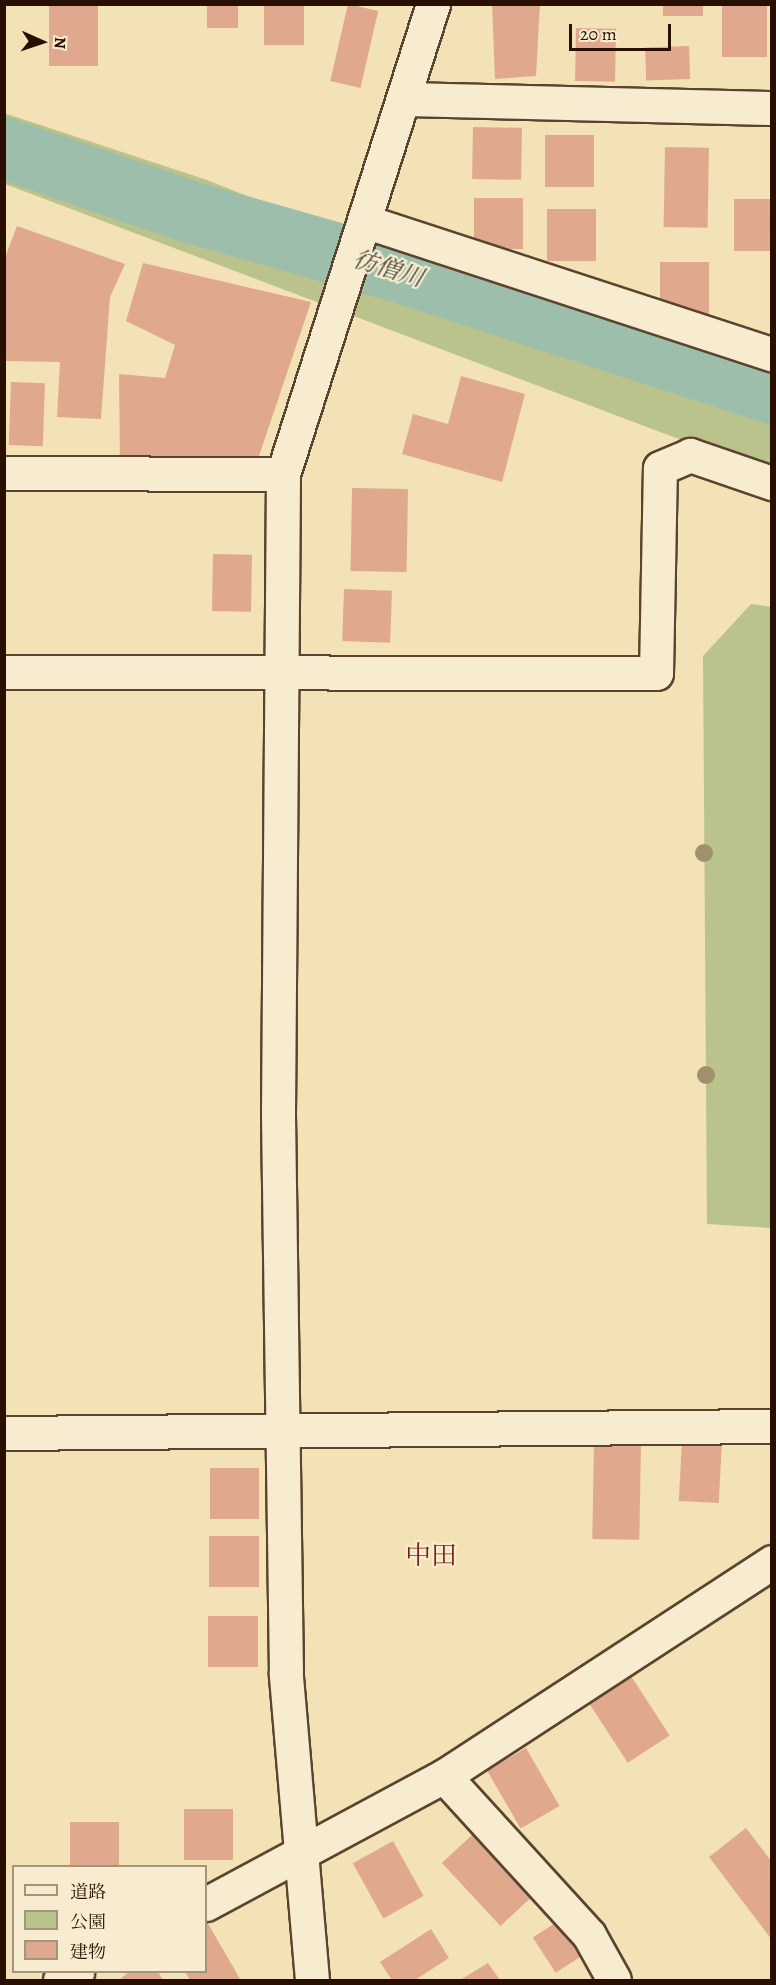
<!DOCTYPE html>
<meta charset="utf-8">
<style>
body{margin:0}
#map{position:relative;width:776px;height:1985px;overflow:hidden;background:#f3e2b5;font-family:Alegreya,"Noto Serif JP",serif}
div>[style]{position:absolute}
.green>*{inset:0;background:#bbc38d}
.river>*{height:62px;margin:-31px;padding:0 31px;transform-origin:31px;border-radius:31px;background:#9cbeaa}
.building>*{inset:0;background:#e0a98e;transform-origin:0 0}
.roads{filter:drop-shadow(2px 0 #5b442f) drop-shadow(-2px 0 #5b442f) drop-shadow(0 2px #5b442f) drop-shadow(0 -2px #5b442f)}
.minor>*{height:33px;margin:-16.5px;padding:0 16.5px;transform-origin:16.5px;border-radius:16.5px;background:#f7eccf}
.trees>*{width:18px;height:18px;margin:-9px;border-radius:50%;background:#9f916e}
span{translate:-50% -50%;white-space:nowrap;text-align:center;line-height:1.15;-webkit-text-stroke:4.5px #f7eccf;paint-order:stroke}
.water-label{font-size:24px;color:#514c3d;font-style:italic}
.quarter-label{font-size:26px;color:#7a1f14}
.frame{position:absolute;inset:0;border:6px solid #280f02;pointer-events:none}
.legend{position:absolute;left:12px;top:1865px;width:195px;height:108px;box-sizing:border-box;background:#f7eccf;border:2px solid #a4947d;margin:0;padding:8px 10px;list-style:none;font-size:18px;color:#280f02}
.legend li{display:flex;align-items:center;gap:12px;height:30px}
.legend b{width:30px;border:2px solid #a4947d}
.north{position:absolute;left:12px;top:12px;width:60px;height:60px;-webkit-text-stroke:4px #f7eccf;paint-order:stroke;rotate:93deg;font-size:16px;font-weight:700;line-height:24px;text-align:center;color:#280f02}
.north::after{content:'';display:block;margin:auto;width:21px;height:27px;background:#280f02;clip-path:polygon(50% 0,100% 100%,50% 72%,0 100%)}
.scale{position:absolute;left:569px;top:24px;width:102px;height:27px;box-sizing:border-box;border:3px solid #280f02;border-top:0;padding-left:8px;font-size:18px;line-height:21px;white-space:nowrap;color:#280f02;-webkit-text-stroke:4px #f7eccf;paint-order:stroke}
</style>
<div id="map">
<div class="green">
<div style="clip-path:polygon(4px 113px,207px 180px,375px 247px,506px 267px,771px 354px,771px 474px,5px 184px)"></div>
<div style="clip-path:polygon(751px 604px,772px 607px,771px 1228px,707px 1224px,703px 656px)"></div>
</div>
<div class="river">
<div style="left:4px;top:148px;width:197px;rotate:19deg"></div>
<div style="left:190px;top:212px;width:212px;rotate:15.9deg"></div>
<div style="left:394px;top:270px;width:398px;rotate:18deg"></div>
</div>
<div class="building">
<div style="left:49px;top:4px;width:49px;height:62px"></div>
<div style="left:207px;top:4px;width:31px;height:24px"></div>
<div style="left:348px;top:4px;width:31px;height:79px;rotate:13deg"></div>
<div style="clip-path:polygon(492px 4px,540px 4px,536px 76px,495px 79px)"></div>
<div style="left:663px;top:4px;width:40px;height:12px"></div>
<div style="left:722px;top:4px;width:45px;height:53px"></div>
<div style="left:264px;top:5px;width:40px;height:40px"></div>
<div style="left:576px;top:28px;width:40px;height:53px;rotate:1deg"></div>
<div style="left:689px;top:46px;width:33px;height:44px;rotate:88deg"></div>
<div style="left:473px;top:127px;width:49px;height:52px;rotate:1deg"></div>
<div style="left:545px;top:135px;width:49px;height:52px"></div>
<div style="left:665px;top:147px;width:44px;height:80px;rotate:1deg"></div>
<div style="left:474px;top:198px;width:49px;height:51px"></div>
<div style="left:734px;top:199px;width:38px;height:52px"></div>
<div style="left:547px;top:209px;width:49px;height:52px"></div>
<div style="clip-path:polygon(17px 226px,125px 264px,110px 297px,101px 419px,57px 417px,60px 362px,4px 361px,4px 260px)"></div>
<div style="left:660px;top:262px;width:49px;height:52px"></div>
<div style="clip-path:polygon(143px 263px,311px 302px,259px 456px,120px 464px,119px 374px,165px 378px,175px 345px,126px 321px)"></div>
<div style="clip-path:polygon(461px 376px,525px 394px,502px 482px,402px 454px,413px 414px,448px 424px)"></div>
<div style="left:11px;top:382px;width:34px;height:63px;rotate:2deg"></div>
<div style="left:352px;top:488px;width:56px;height:83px;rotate:1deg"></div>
<div style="left:213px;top:554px;width:39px;height:57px;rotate:1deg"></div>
<div style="left:344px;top:589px;width:48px;height:52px;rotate:2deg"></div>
<div style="left:682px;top:1440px;width:40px;height:61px;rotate:3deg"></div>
<div style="left:594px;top:1442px;width:47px;height:97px;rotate:1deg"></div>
<div style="left:210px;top:1468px;width:49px;height:51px"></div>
<div style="left:209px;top:1536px;width:50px;height:51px"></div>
<div style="left:258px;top:1616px;width:51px;height:50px;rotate:90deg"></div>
<div style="left:631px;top:1676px;width:71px;height:50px;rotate:57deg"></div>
<div style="left:526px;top:1748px;width:67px;height:45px;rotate:60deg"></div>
<div style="left:184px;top:1809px;width:49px;height:51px"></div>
<div style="left:70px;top:1822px;width:49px;height:44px"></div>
<div style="clip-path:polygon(746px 1828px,772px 1862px,772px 1940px,709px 1857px)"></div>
<div style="left:474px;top:1833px;width:86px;height:44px;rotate:47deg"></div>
<div style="left:393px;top:1841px;width:63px;height:46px;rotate:61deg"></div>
<div style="left:563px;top:1918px;width:42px;height:36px;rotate:57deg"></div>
<div style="clip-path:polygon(206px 1920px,240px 1979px,238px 1980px,190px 1980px,185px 1972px,206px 1972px)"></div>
<div style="clip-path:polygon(431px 1929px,449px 1958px,415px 1980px,392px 1980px,380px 1962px)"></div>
<div style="clip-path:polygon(488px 1963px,500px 1980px,460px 1980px)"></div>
<div style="clip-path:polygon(129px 1972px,158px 1972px,163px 1980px,119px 1980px)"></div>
</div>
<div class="roads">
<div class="minor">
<div style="left:404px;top:99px;width:368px;rotate:1.4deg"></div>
<div style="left:367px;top:222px;width:426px;rotate:18.1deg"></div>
<div style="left:4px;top:473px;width:279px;rotate:0.2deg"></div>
<div style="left:4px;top:672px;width:652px;rotate:0.09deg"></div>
<div style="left:656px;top:673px;width:205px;rotate:-88.9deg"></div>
<div style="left:660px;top:468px;width:33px;rotate:-23deg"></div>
<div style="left:690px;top:455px;width:87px;rotate:18.9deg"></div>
<div style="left:4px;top:1433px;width:768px;rotate:-0.52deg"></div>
<div style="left:444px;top:1776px;width:215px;rotate:47.6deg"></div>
<div style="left:589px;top:1935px;width:51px;rotate:60.9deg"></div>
<div style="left:206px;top:1904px;width:270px;rotate:-28.3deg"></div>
<div style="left:444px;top:1776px;width:392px;rotate:-33.1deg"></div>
<div style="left:60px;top:1980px;width:19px;rotate:-25deg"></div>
<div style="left:312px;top:1980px;width:307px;rotate:-94.9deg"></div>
<div style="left:286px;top:1674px;width:561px;rotate:-90.82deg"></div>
<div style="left:278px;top:1113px;width:639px;rotate:-89.55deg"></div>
<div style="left:283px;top:474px;width:493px;rotate:-72.3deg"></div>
</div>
</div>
<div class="trees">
<div style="left:704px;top:853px"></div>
<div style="left:706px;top:1075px"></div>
</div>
<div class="water-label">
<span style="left:388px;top:269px;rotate:17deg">彷僧川</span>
</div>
<div class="quarter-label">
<span style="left:431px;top:1556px">中田</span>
</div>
<div class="frame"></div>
<ul class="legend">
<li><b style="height:8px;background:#f7eccf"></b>道路</li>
<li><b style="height:16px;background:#bbc38d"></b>公園</li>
<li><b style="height:16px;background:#e0a98e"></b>建物</li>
</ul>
<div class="north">N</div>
<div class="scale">20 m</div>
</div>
